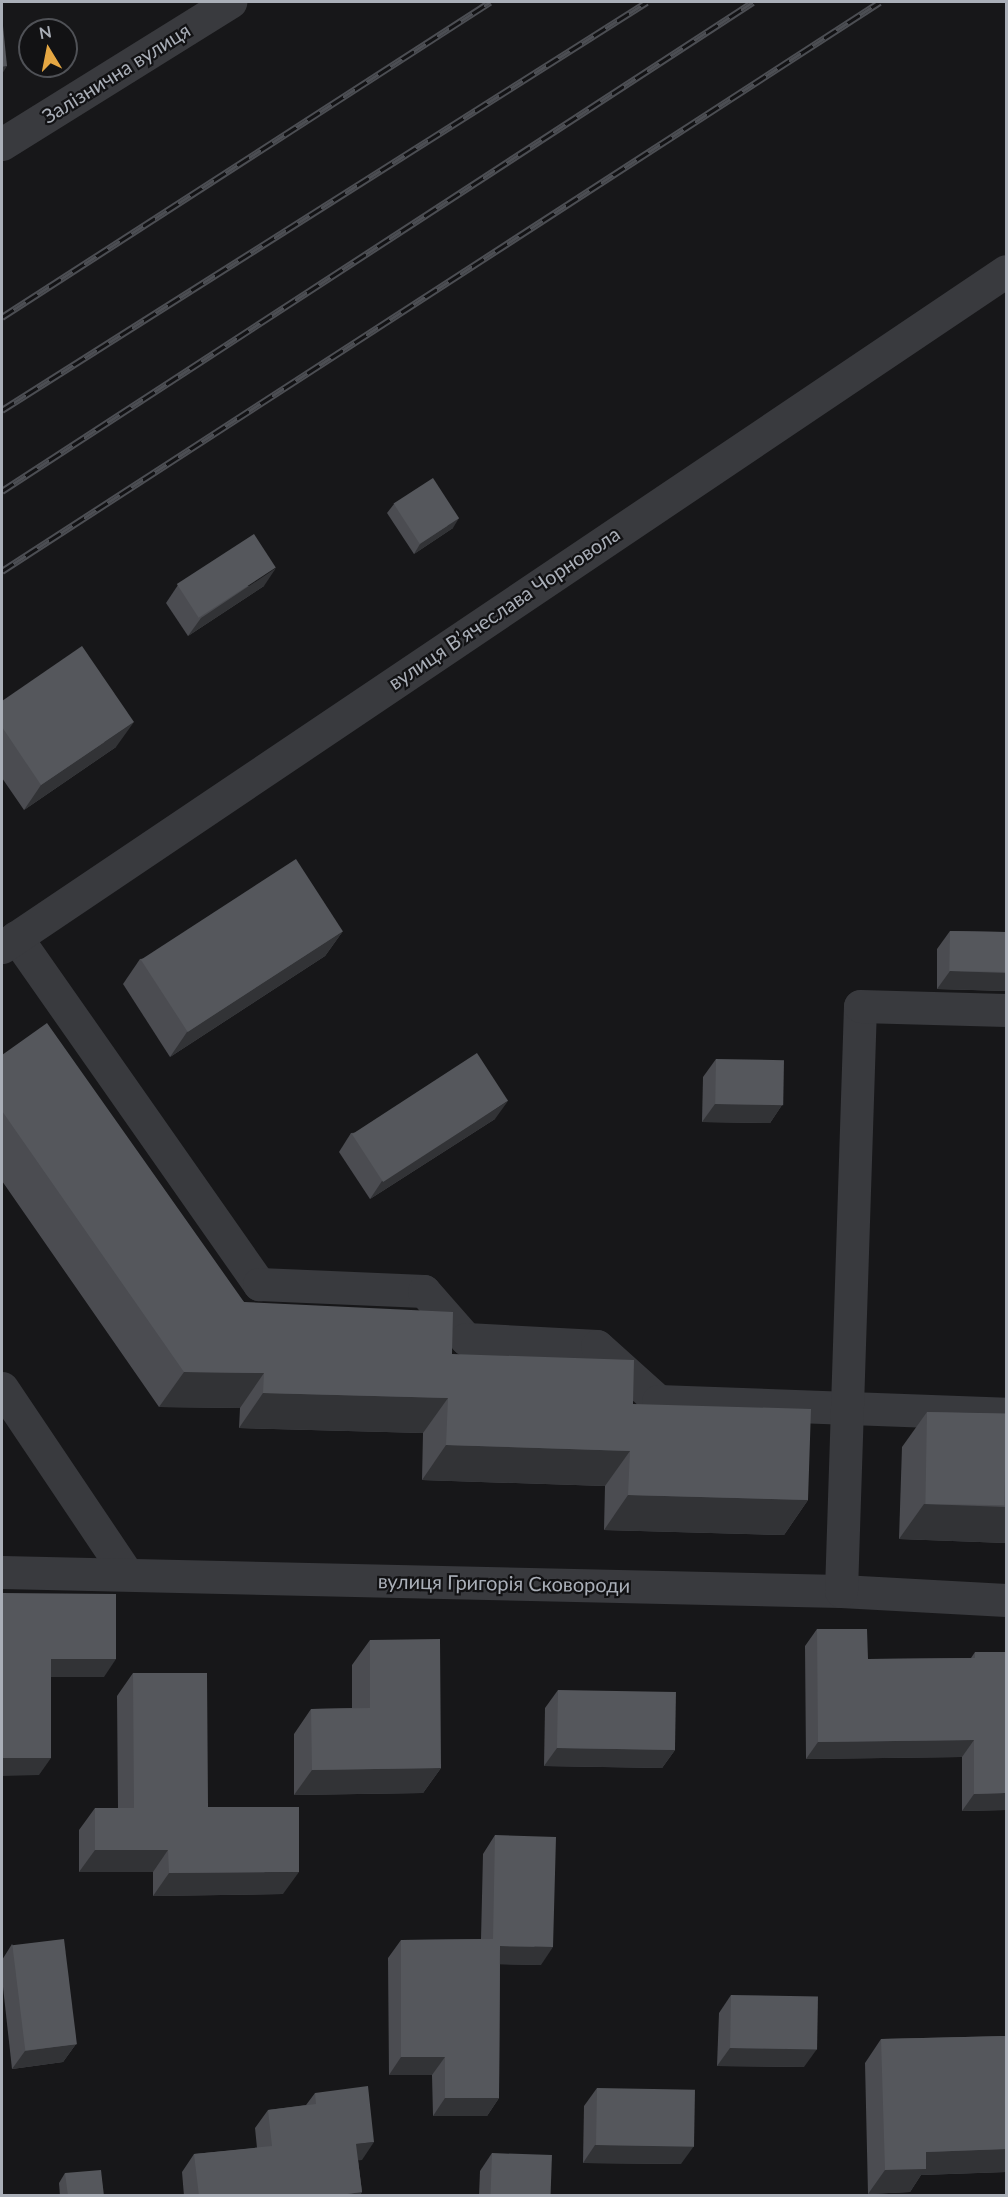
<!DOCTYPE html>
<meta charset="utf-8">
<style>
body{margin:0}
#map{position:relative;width:1008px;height:2197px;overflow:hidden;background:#171719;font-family:Lato,sans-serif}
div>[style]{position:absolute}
.minor>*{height:33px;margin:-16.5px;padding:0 16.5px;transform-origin:16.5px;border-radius:16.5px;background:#393a3e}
.rail>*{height:7px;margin-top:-3.5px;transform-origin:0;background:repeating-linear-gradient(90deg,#121214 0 14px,#4c4e53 0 28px);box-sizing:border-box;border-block:2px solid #4c4e53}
.wall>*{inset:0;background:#4b4c51}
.shaded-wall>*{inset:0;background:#323336}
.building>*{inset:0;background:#55575c;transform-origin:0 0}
span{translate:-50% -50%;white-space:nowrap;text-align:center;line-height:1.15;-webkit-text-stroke:4.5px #121214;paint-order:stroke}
.street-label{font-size:20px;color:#aaafb8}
.frame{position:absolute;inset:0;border:3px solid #aaafb8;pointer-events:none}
.north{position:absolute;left:18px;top:18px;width:60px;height:60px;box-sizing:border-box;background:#121214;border:2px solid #4f5156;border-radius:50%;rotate:350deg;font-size:16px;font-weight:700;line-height:24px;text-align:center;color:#aaafb8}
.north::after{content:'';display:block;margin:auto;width:21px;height:27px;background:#e5a743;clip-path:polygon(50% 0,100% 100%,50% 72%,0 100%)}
</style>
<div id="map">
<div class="minor">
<div style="left:2px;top:144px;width:269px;rotate:-31.9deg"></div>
<div style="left:16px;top:937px;width:424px;rotate:55deg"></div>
<div style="left:259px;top:1284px;width:165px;rotate:2.4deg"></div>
<div style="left:424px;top:1291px;width:64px;rotate:48.8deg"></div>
<div style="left:466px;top:1339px;width:131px;rotate:3.1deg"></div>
<div style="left:597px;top:1346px;width:82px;rotate:42deg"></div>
<div style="left:658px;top:1401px;width:348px;rotate:2.1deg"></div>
<div style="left:2px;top:947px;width:1210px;rotate:-33.95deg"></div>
<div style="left:2px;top:1388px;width:224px;rotate:56.1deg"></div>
<div style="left:2px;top:1572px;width:839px;rotate:1.3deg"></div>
<div style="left:841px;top:1591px;width:165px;rotate:3.1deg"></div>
<div style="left:841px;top:1591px;width:585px;rotate:-88.14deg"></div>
<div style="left:860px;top:1006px;width:146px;rotate:1.6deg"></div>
</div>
<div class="rail">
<div style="left:2px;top:317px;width:581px;rotate:-32.84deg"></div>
<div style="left:2px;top:410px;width:763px;rotate:-32.32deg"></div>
<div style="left:2px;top:491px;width:896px;rotate:-33.07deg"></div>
<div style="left:2px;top:571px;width:1046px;rotate:-32.95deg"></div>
</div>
<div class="wall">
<div style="clip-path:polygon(394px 504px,453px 528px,414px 554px,387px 513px)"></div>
<div style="clip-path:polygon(178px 585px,264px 586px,188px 636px,166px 603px)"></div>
<div style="clip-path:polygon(2px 701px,116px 747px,24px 810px,2px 778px)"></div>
<div style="clip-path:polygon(343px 931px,325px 956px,170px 1057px,123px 984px,140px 959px)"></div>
<div style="clip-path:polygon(950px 931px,1006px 932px,1006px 991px,937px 989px,937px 949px)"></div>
<div style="clip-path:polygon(2px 1055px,244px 1302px,452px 1354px,633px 1404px,808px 1500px,784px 1535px,604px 1530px,605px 1486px,422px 1480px,423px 1433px,239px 1428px,240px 1408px,159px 1407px,2px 1181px)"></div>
<div style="clip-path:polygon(716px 1059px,782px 1105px,770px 1123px,702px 1122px,703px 1077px)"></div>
<div style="clip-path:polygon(495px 1119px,370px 1199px,339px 1152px,351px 1133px)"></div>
<div style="clip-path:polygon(927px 1412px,1006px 1414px,1006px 1543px,899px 1539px,902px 1447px)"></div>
<div style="clip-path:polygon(817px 1629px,868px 1659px,971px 1658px,975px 1652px,1006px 1810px,962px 1811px,962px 1757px,806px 1759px,805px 1646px)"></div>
<div style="clip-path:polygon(370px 1640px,441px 1768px,423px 1793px,294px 1795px,294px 1734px,311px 1709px,352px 1708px,352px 1665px)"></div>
<div style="clip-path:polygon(133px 1673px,208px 1807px,283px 1894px,153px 1896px,153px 1872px,79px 1872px,79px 1830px,95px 1808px,118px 1808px,117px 1696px)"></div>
<div style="clip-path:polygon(558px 1690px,675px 1750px,662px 1768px,544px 1766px,545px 1708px)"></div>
<div style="clip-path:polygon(495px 1835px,541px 1965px,500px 1964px,499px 2098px,487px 2116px,433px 2116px,432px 2075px,389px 2075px,388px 1958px,401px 1940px,481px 1939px,483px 1854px)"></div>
<div style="clip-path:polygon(12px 1944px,76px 2044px,63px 2062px,12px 2069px,2px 1978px,2px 1960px)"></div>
<div style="clip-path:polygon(1006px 1968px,1006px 2172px,921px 2175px,910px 2192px,868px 2194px,865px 2063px,881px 2039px,1006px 2036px,1005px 1970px)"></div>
<div style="clip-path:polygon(731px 1995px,804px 2067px,717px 2066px,719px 2013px)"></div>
<div style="clip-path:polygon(597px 2088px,681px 2164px,583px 2163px,584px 2106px)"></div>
<div style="clip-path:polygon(315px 2093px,362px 2160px,358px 2160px,362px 2192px,359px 2196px,184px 2196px,182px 2172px,194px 2154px,257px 2148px,255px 2128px,268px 2110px,306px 2105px)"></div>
<div style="clip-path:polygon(492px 2153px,551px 2196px,479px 2196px,480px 2171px)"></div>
<div style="clip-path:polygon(65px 2173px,104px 2196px,60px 2196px,59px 2183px)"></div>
</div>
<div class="shaded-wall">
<div style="clip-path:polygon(7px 66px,2px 74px,2px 67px)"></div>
<div style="clip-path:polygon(459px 518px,453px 528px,414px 554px,420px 544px)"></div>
<div style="clip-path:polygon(276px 568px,264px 586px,188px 636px,201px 618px)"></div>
<div style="clip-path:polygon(134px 722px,116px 747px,24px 810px,41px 785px)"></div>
<div style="clip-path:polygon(343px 931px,325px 956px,170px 1057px,187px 1032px)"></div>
<div style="clip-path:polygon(950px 971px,1006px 973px,1006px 991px,937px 989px)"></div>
<div style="clip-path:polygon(508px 1101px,495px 1119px,370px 1199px,382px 1181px)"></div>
<div style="clip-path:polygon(715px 1104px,782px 1105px,770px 1123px,702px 1122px)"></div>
<div style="clip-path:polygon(184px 1372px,264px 1373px,240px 1408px,159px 1407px)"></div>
<div style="clip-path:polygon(263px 1393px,448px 1398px,423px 1433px,239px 1428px)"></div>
<div style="clip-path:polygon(446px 1445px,630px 1451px,605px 1486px,422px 1480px)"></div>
<div style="clip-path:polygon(628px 1495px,808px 1500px,784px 1535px,604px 1530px)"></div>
<div style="clip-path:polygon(924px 1504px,1006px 1507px,1006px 1543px,899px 1539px)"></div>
<div style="clip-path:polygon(51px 1659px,116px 1659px,104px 1677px,38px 1677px)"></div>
<div style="clip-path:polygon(974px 1740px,962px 1757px,806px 1759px,818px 1742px)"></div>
<div style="clip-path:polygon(557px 1748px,675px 1750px,662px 1768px,544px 1766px)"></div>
<div style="clip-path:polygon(2px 1758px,51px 1758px,39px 1775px,2px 1776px)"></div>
<div style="clip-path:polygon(441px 1768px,423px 1793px,294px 1795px,312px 1770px)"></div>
<div style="clip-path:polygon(1006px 1793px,1006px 1810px,962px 1811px,974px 1794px)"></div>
<div style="clip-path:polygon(95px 1850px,168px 1850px,153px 1872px,79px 1872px)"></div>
<div style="clip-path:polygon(299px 1872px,283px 1894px,153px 1896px,169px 1873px)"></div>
<div style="clip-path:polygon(500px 1946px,553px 1947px,541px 1965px,487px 1964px)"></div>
<div style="clip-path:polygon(76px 2044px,63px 2062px,12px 2069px,25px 2051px)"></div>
<div style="clip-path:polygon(730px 2048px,817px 2049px,804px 2067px,717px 2066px)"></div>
<div style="clip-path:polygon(401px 2057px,445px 2057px,432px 2075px,389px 2075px)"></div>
<div style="clip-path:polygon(445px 2098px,499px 2098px,487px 2116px,433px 2116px)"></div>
<div style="clip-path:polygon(374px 2142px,362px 2160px,344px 2162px,356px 2144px)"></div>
<div style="clip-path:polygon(595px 2145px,694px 2146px,681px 2164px,583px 2163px)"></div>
<div style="clip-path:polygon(1006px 2149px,1006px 2172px,921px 2175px,910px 2192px,868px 2194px,885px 2170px,926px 2152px)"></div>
<div style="clip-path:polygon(362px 2192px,359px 2196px,332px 2196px)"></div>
</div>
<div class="building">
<div style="clip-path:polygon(2px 16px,7px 66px,2px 67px)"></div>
<div style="left:433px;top:478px;width:48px;height:47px;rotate:57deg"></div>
<div style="left:254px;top:534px;width:40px;height:92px;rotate:57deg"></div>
<div style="clip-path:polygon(82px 646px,134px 722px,41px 785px,2px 727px,2px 701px)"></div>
<div style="left:296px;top:859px;width:86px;height:185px;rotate:57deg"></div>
<div style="left:950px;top:931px;width:56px;height:40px;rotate:1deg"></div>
<div style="clip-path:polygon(47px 1023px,244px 1302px,453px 1312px,452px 1354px,634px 1360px,633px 1404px,811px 1409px,808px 1500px,628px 1495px,630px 1451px,446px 1445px,448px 1398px,263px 1393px,264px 1373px,184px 1372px,2px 1111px,2px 1055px)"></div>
<div style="left:477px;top:1053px;width:57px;height:149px;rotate:57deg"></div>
<div style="left:716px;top:1059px;width:68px;height:45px;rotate:1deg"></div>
<div style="left:927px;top:1412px;width:79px;height:92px;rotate:1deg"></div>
<div style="clip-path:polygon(2px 1593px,116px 1594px,116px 1659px,51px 1659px,51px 1758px,2px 1758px)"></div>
<div style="clip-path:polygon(817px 1629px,867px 1629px,868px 1659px,975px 1658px,975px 1652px,1006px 1652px,1006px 1793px,974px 1794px,974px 1740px,818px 1742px)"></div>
<div style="clip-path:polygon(440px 1639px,441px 1768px,312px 1770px,311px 1709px,370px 1708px,370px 1640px)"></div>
<div style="clip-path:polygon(133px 1673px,207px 1673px,208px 1807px,299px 1807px,299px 1872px,169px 1873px,168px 1850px,95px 1850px,95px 1808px,134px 1808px)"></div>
<div style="left:558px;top:1690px;width:118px;height:58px;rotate:1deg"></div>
<div style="clip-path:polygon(495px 1835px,556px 1837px,553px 1947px,500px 1946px,499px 2098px,445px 2098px,445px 2057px,401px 2057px,401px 1940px,493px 1939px)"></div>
<div style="left:64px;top:1939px;width:106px;height:52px;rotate:83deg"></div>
<div style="left:731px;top:1995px;width:87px;height:53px;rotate:1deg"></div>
<div style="clip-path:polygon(1006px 2036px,1006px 2149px,926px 2152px,926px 2169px,885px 2170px,881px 2039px)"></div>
<div style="clip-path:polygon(368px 2086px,374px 2142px,356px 2144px,362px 2192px,332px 2196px,199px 2196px,194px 2154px,272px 2146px,268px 2110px,316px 2104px,315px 2093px)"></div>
<div style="left:597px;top:2088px;width:98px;height:57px;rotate:1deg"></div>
<div style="left:492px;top:2153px;width:60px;height:43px;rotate:2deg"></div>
<div style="clip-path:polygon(101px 2170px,104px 2196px,68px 2196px,65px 2173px)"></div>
</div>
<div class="street-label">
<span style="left:116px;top:73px;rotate:-32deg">Залізнична вулиця</span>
<span style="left:504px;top:608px;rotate:-34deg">вулиця Вʼячеслава Чорновола</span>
<span style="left:504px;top:1583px;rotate:1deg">вулиця Григорія Сковороди</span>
</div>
<div class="frame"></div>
<div class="north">N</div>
</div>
